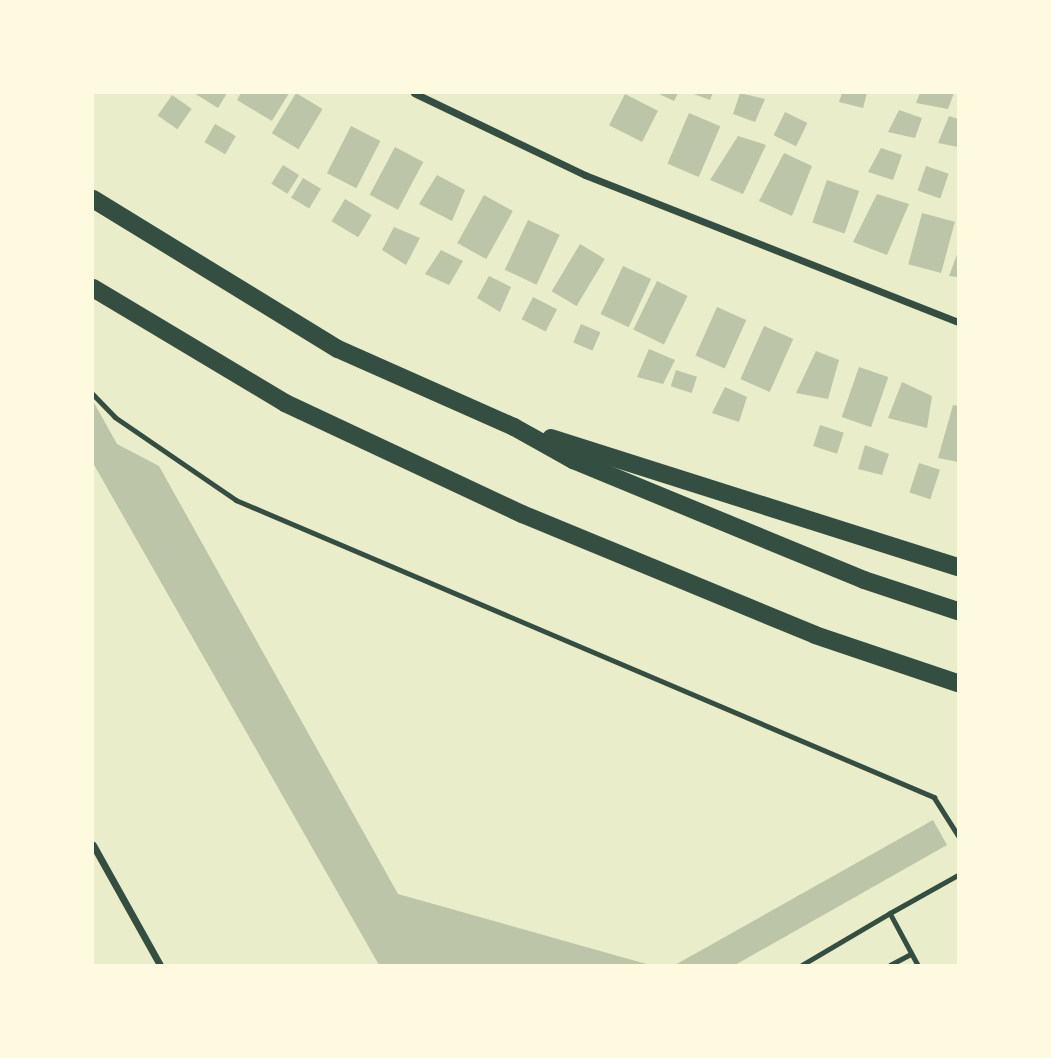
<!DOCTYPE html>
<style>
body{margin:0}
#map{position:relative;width:1051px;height:1058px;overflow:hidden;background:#e9edc9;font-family:Arial,sans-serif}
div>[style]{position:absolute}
.building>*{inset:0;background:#bcc5a7;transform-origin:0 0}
.service>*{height:4.5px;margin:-2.25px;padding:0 2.25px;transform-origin:2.25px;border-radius:2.25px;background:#344e41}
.minor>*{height:7px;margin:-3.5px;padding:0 3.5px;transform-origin:3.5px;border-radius:3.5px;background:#344e41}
.motorway>*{height:18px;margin:-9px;padding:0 9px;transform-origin:9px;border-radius:9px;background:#344e41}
span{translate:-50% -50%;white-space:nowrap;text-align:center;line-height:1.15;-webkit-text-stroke:6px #fefae0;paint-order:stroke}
.frame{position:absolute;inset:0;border:94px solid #fefae0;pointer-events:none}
</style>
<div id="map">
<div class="building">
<div style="clip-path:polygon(194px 93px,227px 93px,218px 108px)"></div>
<div style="clip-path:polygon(241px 93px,289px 93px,272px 121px,237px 100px)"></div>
<div style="left:296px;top:93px;width:31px;height:47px;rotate:31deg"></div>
<div style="clip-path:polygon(657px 93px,678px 93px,674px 101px)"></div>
<div style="clip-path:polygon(691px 93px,713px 93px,710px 100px)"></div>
<div style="clip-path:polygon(740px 93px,765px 99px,755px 122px,733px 114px)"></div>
<div style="clip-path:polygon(842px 93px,867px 93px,863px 108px,839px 102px)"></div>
<div style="clip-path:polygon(920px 93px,954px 93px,948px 109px,916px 103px)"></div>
<div style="left:625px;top:94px;width:37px;height:35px;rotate:27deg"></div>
<div style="left:172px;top:95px;width:24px;height:25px;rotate:35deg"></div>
<div style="clip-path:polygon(899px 110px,922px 118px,915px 138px,888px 132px)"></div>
<div style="left:785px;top:112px;width:25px;height:26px;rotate:26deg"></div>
<div style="left:689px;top:113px;width:34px;height:55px;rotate:23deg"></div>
<div style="clip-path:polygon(949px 116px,958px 119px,958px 147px,938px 143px)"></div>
<div style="left:215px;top:124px;width:24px;height:21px;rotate:30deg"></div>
<div style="left:351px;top:126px;width:33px;height:53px;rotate:27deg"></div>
<div style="clip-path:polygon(738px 136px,766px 145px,743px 194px,710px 180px)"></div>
<div style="left:395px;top:147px;width:32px;height:54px;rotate:28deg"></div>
<div style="clip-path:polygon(881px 148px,902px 155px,893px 180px,868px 172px)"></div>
<div style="clip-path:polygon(784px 153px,812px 166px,792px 216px,759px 201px)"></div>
<div style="left:283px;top:165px;width:19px;height:22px;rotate:32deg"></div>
<div style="left:926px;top:166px;width:24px;height:26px;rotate:19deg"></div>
<div style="clip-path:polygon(437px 175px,465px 190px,452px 221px,419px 204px)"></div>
<div style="left:303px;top:178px;width:21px;height:23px;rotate:31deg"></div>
<div style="left:827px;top:180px;width:34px;height:45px;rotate:19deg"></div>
<div style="clip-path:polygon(877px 194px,909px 204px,887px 255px,853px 242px)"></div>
<div style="left:484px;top:195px;width:33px;height:55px;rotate:29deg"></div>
<div style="left:345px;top:199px;width:31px;height:26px;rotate:31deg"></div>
<div style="left:922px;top:213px;width:34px;height:53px;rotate:15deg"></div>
<div style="left:528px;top:220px;width:35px;height:55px;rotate:25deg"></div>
<div style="clip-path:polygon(394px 227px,420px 238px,406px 265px,382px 250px)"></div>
<div style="left:580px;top:244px;width:29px;height:55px;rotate:31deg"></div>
<div style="clip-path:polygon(441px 250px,463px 261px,449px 285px,425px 274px)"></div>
<div style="clip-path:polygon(958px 252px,958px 277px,949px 276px)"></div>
<div style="left:623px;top:266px;width:31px;height:53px;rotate:25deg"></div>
<div style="clip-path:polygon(489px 276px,511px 287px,500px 312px,477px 298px)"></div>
<div style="left:657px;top:281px;width:34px;height:54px;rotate:26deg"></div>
<div style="left:533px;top:297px;width:27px;height:25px;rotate:27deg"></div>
<div style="left:717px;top:307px;width:32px;height:53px;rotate:24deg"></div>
<div style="left:581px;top:324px;width:21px;height:20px;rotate:23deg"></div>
<div style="left:764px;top:326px;width:32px;height:58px;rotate:24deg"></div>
<div style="clip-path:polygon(649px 349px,675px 360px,663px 384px,637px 377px)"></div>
<div style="clip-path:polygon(816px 351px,839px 360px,828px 399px,796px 393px)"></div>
<div style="left:859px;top:367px;width:31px;height:53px;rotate:19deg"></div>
<div style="left:676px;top:370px;width:22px;height:17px;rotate:18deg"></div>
<div style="clip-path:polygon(902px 382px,932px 396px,927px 428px,888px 418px)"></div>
<div style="clip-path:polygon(725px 387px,747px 397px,739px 422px,712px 413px)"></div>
<div style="clip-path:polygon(93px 401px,117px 444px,159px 466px,398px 894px,650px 965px,379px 965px,93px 463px)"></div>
<div style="clip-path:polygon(953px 405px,958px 406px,958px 462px,938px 458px)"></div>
<div style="left:820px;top:425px;width:25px;height:22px;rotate:18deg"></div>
<div style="clip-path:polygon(865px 445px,889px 454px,882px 475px,858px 469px)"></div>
<div style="left:919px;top:463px;width:22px;height:31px;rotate:18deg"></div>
<div style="clip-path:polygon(933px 820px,947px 845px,735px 965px,675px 965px)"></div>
</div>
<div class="service">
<div style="left:93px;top:394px;width:32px;rotate:46deg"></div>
<div style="left:115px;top:417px;width:147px;rotate:34.4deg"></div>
<div style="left:236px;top:500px;width:759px;rotate:23.05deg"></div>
<div style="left:934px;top:797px;width:45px;rotate:57.7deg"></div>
<div style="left:890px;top:913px;width:78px;rotate:-29.2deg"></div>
<div style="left:802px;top:965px;width:102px;rotate:-30.6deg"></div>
<div style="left:890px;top:913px;width:59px;rotate:61.7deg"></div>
<div style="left:890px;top:965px;width:24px;rotate:-28deg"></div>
</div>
<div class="minor">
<div style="left:414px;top:93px;width:190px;rotate:25.6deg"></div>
<div style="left:585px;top:175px;width:401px;rotate:21.5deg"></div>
<div style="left:93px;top:845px;width:137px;rotate:60.8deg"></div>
</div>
<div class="motorway">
<div style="left:93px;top:199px;width:287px;rotate:31.5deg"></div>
<div style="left:338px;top:349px;width:193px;rotate:23.9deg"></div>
<div style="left:514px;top:427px;width:68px;rotate:29.2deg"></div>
<div style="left:573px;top:460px;width:315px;rotate:22.4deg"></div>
<div style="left:864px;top:580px;width:99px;rotate:18.3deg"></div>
<div style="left:93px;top:288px;width:224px;rotate:30.9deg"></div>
<div style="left:285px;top:403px;width:262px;rotate:25.1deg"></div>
<div style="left:522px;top:514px;width:317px;rotate:22.4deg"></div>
<div style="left:815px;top:635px;width:151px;rotate:18.6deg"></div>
<div style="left:551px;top:438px;width:427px;rotate:17.6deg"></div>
</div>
<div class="frame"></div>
</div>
